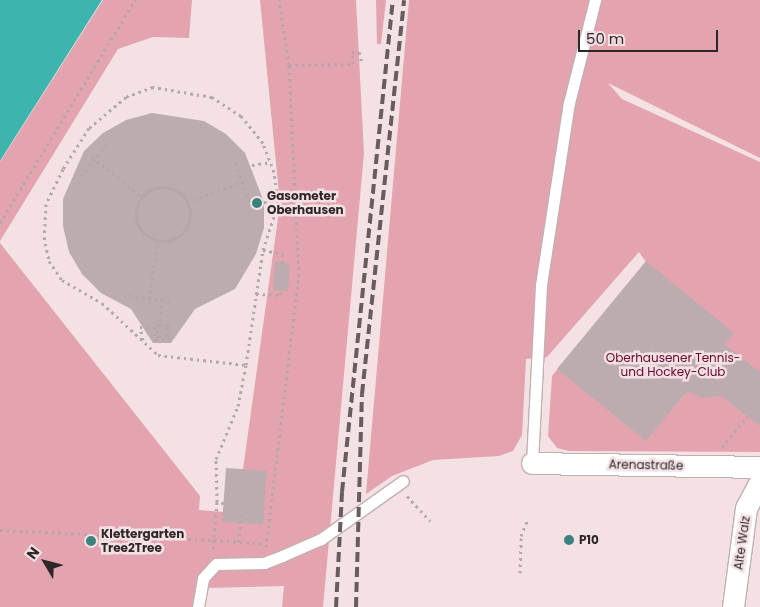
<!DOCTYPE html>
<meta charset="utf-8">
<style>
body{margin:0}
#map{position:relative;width:760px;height:607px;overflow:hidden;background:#f4e1e4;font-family:Poppins,sans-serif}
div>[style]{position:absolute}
.green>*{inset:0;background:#e3a4af}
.water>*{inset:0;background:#3db4ae}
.building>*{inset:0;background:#bdacaf;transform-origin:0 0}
.path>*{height:3px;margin-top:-1.5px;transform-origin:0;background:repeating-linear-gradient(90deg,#b6a6a9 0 2.5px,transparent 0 6.5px)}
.path>.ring{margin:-1.5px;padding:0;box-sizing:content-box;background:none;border:3px solid #b6a6a9;border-radius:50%}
.roads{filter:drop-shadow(1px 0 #c1b0b2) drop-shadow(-1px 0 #c1b0b2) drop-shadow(0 1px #c1b0b2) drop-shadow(0 -1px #c1b0b2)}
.lane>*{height:11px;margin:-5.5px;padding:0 5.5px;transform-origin:5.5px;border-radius:5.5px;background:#fff}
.street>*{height:21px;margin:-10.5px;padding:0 10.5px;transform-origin:10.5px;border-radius:10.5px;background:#fff}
.rail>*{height:4px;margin-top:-2px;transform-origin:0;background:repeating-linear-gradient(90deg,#675c5e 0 10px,transparent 0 15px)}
.dots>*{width:14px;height:14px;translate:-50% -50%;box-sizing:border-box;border:2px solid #f4e1e4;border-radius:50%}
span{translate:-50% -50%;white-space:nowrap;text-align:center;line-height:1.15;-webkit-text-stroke:5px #f4e1e4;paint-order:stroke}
.poi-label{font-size:12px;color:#2e2728;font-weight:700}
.left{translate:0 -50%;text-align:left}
.park-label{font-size:12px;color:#6c042d}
.street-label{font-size:12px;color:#2e2728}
.north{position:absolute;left:20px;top:537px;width:50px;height:50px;-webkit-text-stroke:4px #f4e1e4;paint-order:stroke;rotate:307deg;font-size:14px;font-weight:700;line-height:20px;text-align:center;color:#2e2728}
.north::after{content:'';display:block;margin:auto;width:18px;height:22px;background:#2e2728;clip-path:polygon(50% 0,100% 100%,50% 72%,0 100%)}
.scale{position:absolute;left:578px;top:30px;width:140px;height:22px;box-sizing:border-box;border:2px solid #2e2728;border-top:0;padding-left:6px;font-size:15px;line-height:18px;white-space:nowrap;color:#2e2728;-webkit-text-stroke:4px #f4e1e4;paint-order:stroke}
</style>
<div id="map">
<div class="green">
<div style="clip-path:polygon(103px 0,192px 0,189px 38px,153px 37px,118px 49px,0 241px,0 162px)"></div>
<div style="clip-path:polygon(260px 0,356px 0,364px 153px,323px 607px,282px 607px,284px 586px,206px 588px,203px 607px,0 607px,0 243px,200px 496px,199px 510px,223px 512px,243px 469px,280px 204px)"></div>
<div style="clip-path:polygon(376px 0,386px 0,381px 44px,377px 44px)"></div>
<div style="clip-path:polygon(409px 0,760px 0,760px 158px,608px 83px,622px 99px,760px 162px,760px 452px,569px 451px,557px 448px,548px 436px,552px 376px,646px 262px,639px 252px,547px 357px,526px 359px,522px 435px,513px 451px,499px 456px,433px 460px,392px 476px,366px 494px)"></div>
</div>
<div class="water">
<div style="clip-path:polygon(0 0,102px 0,0 161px)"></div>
</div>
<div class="building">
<div style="clip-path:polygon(152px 113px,204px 121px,226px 134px,245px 153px,264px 202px,264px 228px,256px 254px,235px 289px,195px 309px,171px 343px,153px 343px,131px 309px,101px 293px,82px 274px,69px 252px,63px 226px,63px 199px,84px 151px,103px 133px,126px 120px)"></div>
<div style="clip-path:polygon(646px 261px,734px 333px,725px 345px,760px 372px,760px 426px,721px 396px,701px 398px,687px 391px,646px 441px,557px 369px)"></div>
<div style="left:275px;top:262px;width:15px;height:28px;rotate:4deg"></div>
<div style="left:226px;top:468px;width:41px;height:54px;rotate:4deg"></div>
</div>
<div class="path">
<div style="left:289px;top:65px;width:64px;rotate:-0.9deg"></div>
<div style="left:353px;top:64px;width:12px;rotate:-95deg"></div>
<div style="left:352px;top:52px;width:7px"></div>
<div style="left:359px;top:52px;width:11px;rotate:75deg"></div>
<div style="left:92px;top:157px;width:64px;rotate:38.7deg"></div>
<div style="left:235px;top:163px;width:41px;rotate:68.5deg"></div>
<div style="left:252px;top:165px;width:18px;rotate:-9deg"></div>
<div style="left:81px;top:176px;width:43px;rotate:-51.5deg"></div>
<div class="ring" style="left:136px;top:187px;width:51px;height:51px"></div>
<div style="left:187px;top:202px;width:62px;rotate:-19.9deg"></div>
<div style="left:264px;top:202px;width:14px;rotate:8deg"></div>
<div style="left:0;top:223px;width:261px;rotate:-58.8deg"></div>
<div style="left:263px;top:250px;width:20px;rotate:11deg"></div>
<div style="left:283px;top:254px;width:9px;rotate:96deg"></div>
<div style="left:256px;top:294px;width:24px;rotate:2deg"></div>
<div style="left:280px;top:295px;width:4px;rotate:-90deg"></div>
<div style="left:129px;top:295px;width:42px;rotate:8.1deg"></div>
<div style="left:149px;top:299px;width:60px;rotate:-81.3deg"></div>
<div style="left:143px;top:340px;width:13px;rotate:-103deg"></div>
<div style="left:140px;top:327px;width:15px"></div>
<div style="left:155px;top:327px;width:12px;rotate:90deg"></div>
<div style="left:155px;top:339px;width:14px"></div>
<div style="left:169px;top:339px;width:14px;rotate:-90deg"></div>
<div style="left:169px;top:325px;width:11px;rotate:-175deg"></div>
<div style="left:158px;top:324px;width:12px;rotate:90deg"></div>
<div style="left:158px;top:336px;width:9px"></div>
<div style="left:167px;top:336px;width:9px;rotate:-90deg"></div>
<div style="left:167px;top:327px;width:7px;rotate:180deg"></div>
<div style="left:160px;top:327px;width:28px;rotate:-86deg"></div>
<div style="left:722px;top:447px;width:40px;rotate:-50deg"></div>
<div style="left:407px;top:496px;width:34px;rotate:47deg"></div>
<div style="left:217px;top:502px;width:38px;rotate:95deg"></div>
<div style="left:214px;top:540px;width:52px;rotate:4.4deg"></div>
<div style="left:224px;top:503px;width:7px;rotate:-172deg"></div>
<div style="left:217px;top:502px;width:43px;rotate:-91.3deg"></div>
<div style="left:216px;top:459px;width:57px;rotate:-67.5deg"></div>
<div style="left:238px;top:406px;width:42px;rotate:-79deg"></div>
<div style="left:246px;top:365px;width:116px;rotate:-81.6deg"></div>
<div style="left:263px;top:250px;width:48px;rotate:-71.9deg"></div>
<div style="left:278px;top:204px;width:32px;rotate:-97deg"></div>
<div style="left:274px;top:172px;width:31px;rotate:-111deg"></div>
<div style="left:263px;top:143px;width:35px;rotate:-129deg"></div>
<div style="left:241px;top:116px;width:35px;rotate:-147deg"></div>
<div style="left:212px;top:97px;width:60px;rotate:-170.4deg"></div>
<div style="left:153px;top:87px;width:29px;rotate:160deg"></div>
<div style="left:126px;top:97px;width:48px;rotate:140deg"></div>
<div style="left:89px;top:128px;width:49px;rotate:122.4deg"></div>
<div style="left:63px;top:169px;width:39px;rotate:116deg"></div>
<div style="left:46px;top:204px;width:33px;rotate:93deg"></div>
<div style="left:44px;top:237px;width:25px;rotate:78deg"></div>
<div style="left:49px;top:261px;width:23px;rotate:56deg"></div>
<div style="left:62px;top:280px;width:46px;rotate:29.9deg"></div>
<div style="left:102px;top:303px;width:76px;rotate:42.9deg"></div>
<div style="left:158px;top:355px;width:89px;rotate:6.5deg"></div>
<div style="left:0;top:530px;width:214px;rotate:2.7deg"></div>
<div style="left:214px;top:540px;width:11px;rotate:95deg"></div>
<div style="left:238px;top:542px;width:27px;rotate:-82deg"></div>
<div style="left:266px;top:547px;width:273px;rotate:-83.1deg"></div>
<div style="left:299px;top:276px;width:211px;rotate:-92.7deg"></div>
<div style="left:289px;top:65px;width:66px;rotate:-98.7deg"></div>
<div style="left:520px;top:573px;width:37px;rotate:-88deg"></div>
<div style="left:521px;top:536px;width:16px;rotate:-68deg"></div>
</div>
<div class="roads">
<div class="lane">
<div style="left:532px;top:463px;width:178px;rotate:-87.1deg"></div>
<div style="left:541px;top:285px;width:184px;rotate:-81.3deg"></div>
<div style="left:569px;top:103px;width:106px;rotate:-75.8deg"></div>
<div style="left:198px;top:607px;width:29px;rotate:-80deg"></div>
<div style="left:203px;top:578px;width:19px;rotate:-47deg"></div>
<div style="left:216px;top:564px;width:48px;rotate:-1.2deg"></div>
<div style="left:264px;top:563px;width:19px;rotate:-21deg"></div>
<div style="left:282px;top:556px;width:43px;rotate:-23.6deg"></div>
<div style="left:321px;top:539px;width:100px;rotate:-35.3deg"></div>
</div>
<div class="street">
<div style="left:532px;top:463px;width:228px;rotate:1deg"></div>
<div style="left:733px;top:607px;width:100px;rotate:-82.5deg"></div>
<div style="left:746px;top:508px;width:30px;rotate:-62deg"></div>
</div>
</div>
<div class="rail">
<div style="left:336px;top:607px;width:115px;rotate:-87deg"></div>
<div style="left:342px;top:492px;width:495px;rotate:-84.1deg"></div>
<div style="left:356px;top:607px;width:213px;rotate:-88.4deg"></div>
<div style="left:362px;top:394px;width:396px;rotate:-83.9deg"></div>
</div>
<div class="dots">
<div style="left:257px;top:203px;background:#3a827e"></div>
<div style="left:569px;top:540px;background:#3a827e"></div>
<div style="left:91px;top:541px;background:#3a827e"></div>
</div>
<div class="poi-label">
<span class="left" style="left:267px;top:203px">Gasometer<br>Oberhausen</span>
<span class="left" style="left:101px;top:541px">Klettergarten<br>Tree2Tree</span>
<span class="left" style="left:579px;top:540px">P10</span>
</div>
<div class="park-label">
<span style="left:673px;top:365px">Oberhausener Tennis-<br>und Hockey-Club</span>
</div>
<div class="street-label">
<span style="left:646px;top:465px;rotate:1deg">Arenastraße</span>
<span style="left:742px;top:543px;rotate:-82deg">Alte Walz</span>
</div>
<div class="north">N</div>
<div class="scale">50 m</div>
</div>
